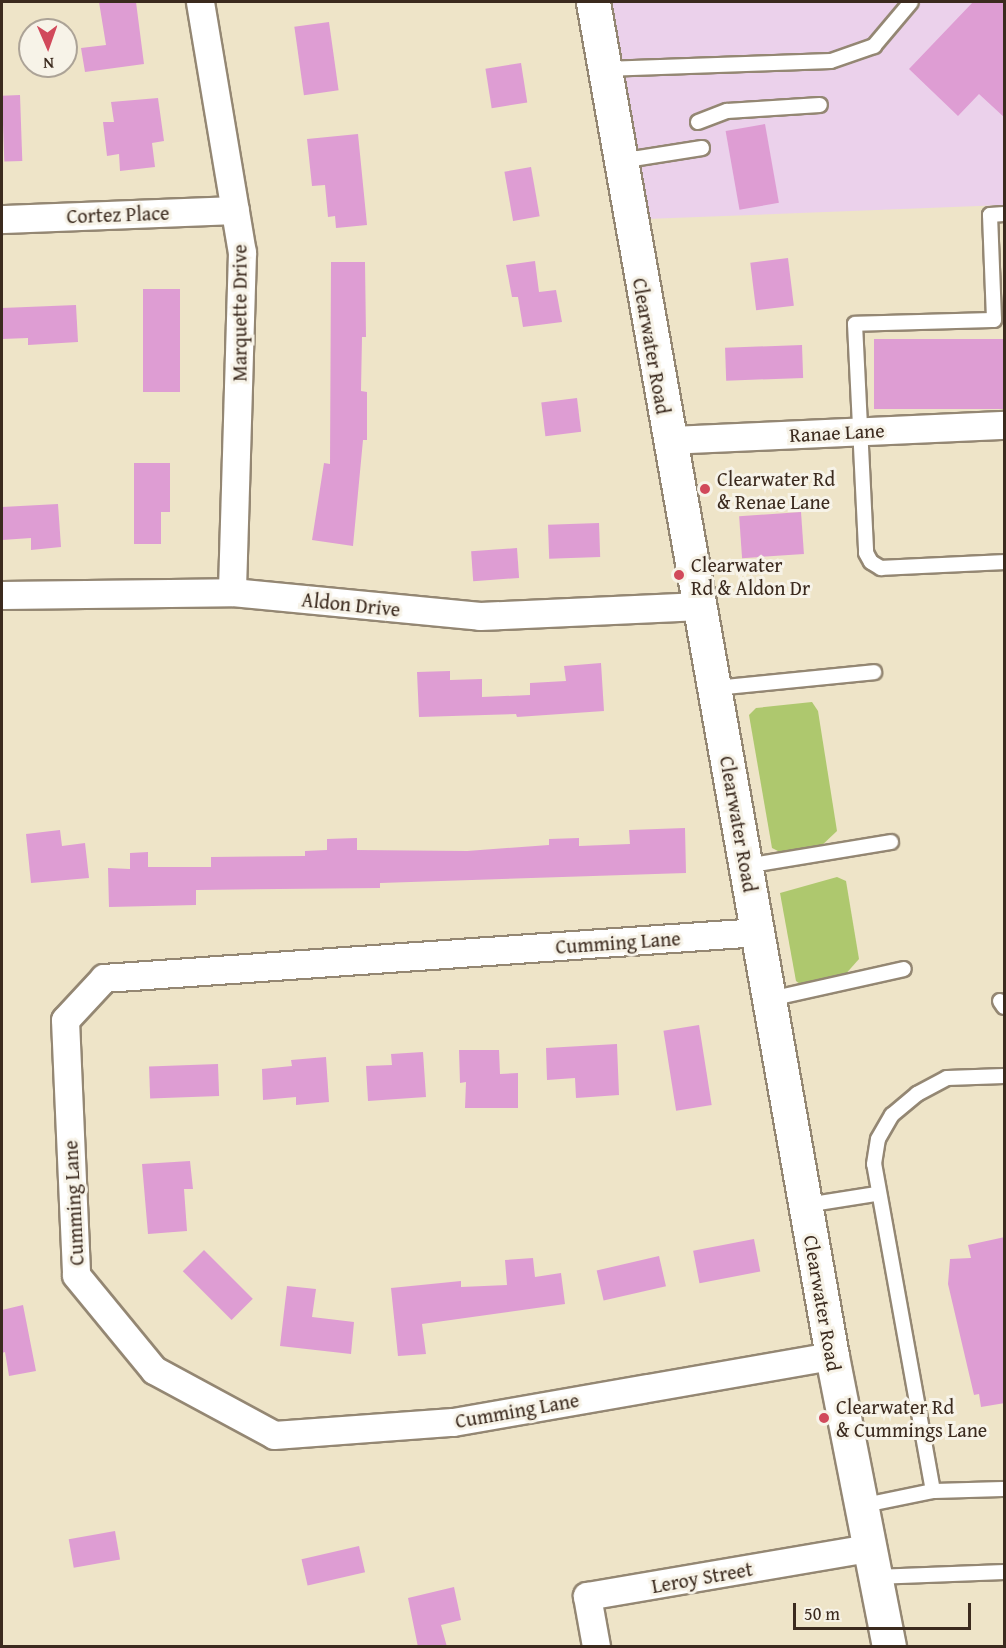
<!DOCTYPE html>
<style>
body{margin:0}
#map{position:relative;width:1006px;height:1648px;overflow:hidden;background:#eee4c8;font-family:"Gentium Book Plus",serif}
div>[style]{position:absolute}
.built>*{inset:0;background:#ebd1eb}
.green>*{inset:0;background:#aec86e}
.building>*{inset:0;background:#de9dd3;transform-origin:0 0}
.roads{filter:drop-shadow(2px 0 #948773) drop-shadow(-2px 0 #948773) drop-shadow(0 2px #948773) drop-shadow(0 -2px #948773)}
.service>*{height:14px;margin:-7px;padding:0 7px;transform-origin:7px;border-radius:7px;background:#fff}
.minor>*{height:27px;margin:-13.5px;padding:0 13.5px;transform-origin:13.5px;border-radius:13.5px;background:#fff}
.tertiary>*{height:33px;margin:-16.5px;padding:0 16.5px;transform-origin:16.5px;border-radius:16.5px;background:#fff}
.dots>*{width:16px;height:16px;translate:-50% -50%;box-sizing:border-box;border:3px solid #f7f3e8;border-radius:50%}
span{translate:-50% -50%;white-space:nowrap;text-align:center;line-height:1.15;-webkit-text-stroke:6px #f7f3e8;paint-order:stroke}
.street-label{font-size:20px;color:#3b2a1e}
.poi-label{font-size:20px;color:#3b2a1e}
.left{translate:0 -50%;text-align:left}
.frame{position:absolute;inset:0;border:3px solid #3b2a1e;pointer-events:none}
.north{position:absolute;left:18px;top:18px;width:60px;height:60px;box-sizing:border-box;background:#f7f3e8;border:2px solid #aca397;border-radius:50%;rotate:178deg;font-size:16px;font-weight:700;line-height:24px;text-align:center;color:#3b2a1e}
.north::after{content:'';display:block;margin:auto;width:21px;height:27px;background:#d1495b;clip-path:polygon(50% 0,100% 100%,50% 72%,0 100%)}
.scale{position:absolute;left:793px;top:1603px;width:178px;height:27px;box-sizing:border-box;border:3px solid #3b2a1e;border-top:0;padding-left:8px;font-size:18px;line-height:21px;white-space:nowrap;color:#3b2a1e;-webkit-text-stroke:4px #f7f3e8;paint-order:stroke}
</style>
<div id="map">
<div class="built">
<div style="clip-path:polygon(610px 2px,1004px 2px,1004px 205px,646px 219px)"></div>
</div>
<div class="green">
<div style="clip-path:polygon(812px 702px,818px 711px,837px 831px,819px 848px,782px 853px,772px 848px,749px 715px,756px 708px)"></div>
<div style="clip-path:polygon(837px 877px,846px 881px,859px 959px,843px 977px,800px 984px,796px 981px,780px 893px)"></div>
</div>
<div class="building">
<div style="clip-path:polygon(99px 2px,136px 2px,144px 64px,85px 72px,81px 48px,106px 45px)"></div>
<div style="clip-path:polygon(973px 2px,1005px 2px,1005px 118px,979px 94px,958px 116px,909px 69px)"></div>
<div style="left:329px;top:22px;width:69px;height:35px;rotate:82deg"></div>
<div style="left:521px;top:63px;width:40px;height:36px;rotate:81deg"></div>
<div style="left:20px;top:95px;width:66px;height:18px;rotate:88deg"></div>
<div style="clip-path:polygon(158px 98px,164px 141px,152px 143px,155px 167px,120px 171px,119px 154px,107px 156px,103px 122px,114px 122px,111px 102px)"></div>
<div style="left:765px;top:124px;width:80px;height:40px;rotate:80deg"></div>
<div style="clip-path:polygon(358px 134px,367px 225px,336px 228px,335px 216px,328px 217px,325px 185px,312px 186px,307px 139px)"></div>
<div style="left:531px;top:167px;width:50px;height:27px;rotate:80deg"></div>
<div style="left:788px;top:258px;width:48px;height:38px;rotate:83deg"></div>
<div style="clip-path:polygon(535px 261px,539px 292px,556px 290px,562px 322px,523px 327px,518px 297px,512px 297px,506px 265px)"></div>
<div style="clip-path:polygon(331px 262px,365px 262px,366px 337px,362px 337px,361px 391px,367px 392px,367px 440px,363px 440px,353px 546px,312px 540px,324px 463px,330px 464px)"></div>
<div style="left:143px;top:289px;width:37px;height:103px"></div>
<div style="clip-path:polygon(76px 305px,78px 342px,28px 345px,28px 338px,2px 339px,2px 308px)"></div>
<div style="left:1005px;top:339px;width:70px;height:131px;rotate:90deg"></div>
<div style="left:802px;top:345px;width:33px;height:77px;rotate:88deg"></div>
<div style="left:577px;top:398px;width:34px;height:36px;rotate:83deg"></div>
<div style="clip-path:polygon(134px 463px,170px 463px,170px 512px,161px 512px,161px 544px,134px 544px)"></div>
<div style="clip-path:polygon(58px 504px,61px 547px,31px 550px,31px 538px,2px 540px,2px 507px)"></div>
<div style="left:801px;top:512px;width:42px;height:62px;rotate:86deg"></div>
<div style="left:599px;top:523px;width:34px;height:51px;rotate:88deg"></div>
<div style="left:517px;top:548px;width:30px;height:46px;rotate:86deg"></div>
<div style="clip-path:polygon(601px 663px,604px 711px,517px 717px,516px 714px,419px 717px,417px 672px,450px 671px,450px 680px,482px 679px,482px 697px,530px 695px,530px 683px,566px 681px,564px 666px)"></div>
<div style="clip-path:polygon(685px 828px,686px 873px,380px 883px,380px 888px,196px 890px,196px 905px,109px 907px,108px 868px,130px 869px,130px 853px,148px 852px,148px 867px,211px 867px,211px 857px,305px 856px,305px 851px,327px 850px,327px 839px,357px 838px,357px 850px,467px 851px,549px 845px,549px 839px,579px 838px,579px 846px,630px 844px,629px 830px)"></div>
<div style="clip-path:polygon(60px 830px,62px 846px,85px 843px,89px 878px,31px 883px,26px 834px)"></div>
<div style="left:699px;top:1025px;width:81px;height:36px;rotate:81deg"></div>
<div style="clip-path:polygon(617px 1044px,619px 1095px,576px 1098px,575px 1078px,547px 1080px,546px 1048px)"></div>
<div style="clip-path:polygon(459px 1050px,499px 1050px,500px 1074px,518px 1073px,518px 1108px,465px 1108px,466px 1082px,460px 1083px)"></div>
<div style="clip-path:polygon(423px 1052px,426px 1097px,368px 1101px,366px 1066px,392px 1065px,391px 1054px)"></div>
<div style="clip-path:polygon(326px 1057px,329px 1102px,296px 1105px,296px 1097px,263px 1100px,262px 1069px,292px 1066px,291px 1060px)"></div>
<div style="left:218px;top:1064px;width:32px;height:69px;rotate:88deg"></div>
<div style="clip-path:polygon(190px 1161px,193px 1189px,184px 1189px,187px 1231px,148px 1234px,142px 1164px)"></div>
<div style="clip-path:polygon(1005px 1237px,1005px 1403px,981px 1407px,979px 1394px,974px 1395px,948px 1284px,950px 1259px,971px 1258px,968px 1245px)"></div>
<div style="left:754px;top:1239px;width:33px;height:62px;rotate:79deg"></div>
<div style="left:204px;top:1250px;width:69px;height:30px;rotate:45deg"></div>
<div style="left:659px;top:1256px;width:31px;height:64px;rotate:77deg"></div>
<div style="clip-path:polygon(533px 1258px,535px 1277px,561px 1273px,565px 1304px,422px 1324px,426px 1354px,398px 1356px,391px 1288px,461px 1281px,461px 1287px,507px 1285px,505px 1260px)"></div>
<div style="clip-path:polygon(287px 1286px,316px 1289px,312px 1317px,354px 1322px,351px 1354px,280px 1346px)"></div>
<div style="clip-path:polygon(23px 1305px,36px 1371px,9px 1376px,5px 1352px,2px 1353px,2px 1310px)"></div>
<div style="left:115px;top:1531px;width:29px;height:47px;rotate:80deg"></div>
<div style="left:359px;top:1546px;width:27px;height:59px;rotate:77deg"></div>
<div style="clip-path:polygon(454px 1587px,461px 1620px,441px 1625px,447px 1647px,418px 1647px,408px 1598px)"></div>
</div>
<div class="roads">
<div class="service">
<div style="left:604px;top:69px;width:227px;rotate:-2deg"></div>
<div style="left:831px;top:61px;width:46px;rotate:-19.2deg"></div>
<div style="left:874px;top:46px;width:57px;rotate:-49.9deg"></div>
<div style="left:698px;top:122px;width:31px;rotate:-21deg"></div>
<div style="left:727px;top:111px;width:93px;rotate:-3.7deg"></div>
<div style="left:620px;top:161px;width:83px;rotate:-9deg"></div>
<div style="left:1004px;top:214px;width:14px;rotate:176deg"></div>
<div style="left:990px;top:215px;width:105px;rotate:87.8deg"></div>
<div style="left:994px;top:320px;width:139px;rotate:178.4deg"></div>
<div style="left:855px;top:324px;width:229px;rotate:87.2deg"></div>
<div style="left:866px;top:553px;width:10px;rotate:61deg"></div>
<div style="left:871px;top:562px;width:12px;rotate:31deg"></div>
<div style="left:881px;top:568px;width:123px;rotate:-2.8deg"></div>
<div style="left:715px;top:688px;width:160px;rotate:-5.7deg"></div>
<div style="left:746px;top:866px;width:147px;rotate:-9.4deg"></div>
<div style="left:770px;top:999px;width:137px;rotate:-12.6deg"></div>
<div style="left:1000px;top:1001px;width:7px;rotate:56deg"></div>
<div style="left:806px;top:1205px;width:71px;rotate:-8.9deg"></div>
<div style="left:933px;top:1491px;width:332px;rotate:-100.2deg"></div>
<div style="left:874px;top:1164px;width:25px;rotate:-81deg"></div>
<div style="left:878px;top:1139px;width:28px;rotate:-60deg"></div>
<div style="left:892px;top:1115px;width:33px;rotate:-40deg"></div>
<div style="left:917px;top:1094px;width:34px;rotate:-28deg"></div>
<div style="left:947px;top:1078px;width:57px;rotate:-2deg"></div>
<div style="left:860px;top:1506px;width:75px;rotate:-11.6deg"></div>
<div style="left:933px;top:1491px;width:71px;rotate:-1.6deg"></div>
<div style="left:875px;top:1577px;width:129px;rotate:-2.2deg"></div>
</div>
<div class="minor">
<div style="left:200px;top:2px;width:254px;rotate:80.5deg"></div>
<div style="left:242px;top:252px;width:340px;rotate:91.7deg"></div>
<div style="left:2px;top:219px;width:233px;rotate:-2.2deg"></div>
<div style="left:669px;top:440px;width:335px;rotate:-2.6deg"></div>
<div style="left:2px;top:595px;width:230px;rotate:-0.7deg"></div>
<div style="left:232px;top:592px;width:249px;rotate:5.5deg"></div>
<div style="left:480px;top:616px;width:221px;rotate:-2.6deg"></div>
<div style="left:758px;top:932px;width:656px;rotate:175.98deg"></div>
<div style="left:104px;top:978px;width:57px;rotate:132.9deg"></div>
<div style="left:65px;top:1020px;width:255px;rotate:87.5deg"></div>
<div style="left:76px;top:1275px;width:123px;rotate:50.6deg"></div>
<div style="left:154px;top:1370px;width:136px;rotate:28.4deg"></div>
<div style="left:274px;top:1435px;width:179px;rotate:-4.2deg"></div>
<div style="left:453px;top:1422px;width:385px;rotate:-9.9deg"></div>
<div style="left:596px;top:1646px;width:51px;rotate:-100.2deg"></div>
<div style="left:587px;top:1596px;width:285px;rotate:-9.7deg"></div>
</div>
<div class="tertiary">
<div style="left:593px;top:2px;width:1375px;rotate:79.99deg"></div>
<div style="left:832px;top:1356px;width:296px;rotate:78.9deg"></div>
</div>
</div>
<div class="dots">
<div style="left:705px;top:489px;background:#d1495b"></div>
<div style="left:679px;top:575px;background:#d1495b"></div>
<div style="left:824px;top:1418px;background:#d1495b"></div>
</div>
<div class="street-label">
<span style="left:118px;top:214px;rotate:-2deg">Cortez Place</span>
<span style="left:239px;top:313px;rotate:-90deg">Marquette Drive</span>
<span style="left:652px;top:346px;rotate:80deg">Clearwater Road</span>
<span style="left:837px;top:432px;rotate:-3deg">Ranae Lane</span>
<span style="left:351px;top:604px;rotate:6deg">Aldon Drive</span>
<span style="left:739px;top:824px;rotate:80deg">Clearwater Road</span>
<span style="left:618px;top:942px;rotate:-4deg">Cumming Lane</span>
<span style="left:73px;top:1203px;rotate:-93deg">Cumming Lane</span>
<span style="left:823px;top:1303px;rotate:80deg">Clearwater Road</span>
<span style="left:517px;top:1410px;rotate:-10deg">Cumming Lane</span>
<span style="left:702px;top:1577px;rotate:-10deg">Leroy Street</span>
</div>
<div class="poi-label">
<span class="left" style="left:717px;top:490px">Clearwater Rd<br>&amp; Renae Lane</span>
<span class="left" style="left:691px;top:576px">Clearwater<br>Rd &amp; Aldon Dr</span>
<span class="left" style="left:836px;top:1418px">Clearwater Rd<br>&amp; Cummings Lane</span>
</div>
<div class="frame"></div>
<div class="north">N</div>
<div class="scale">50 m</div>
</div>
